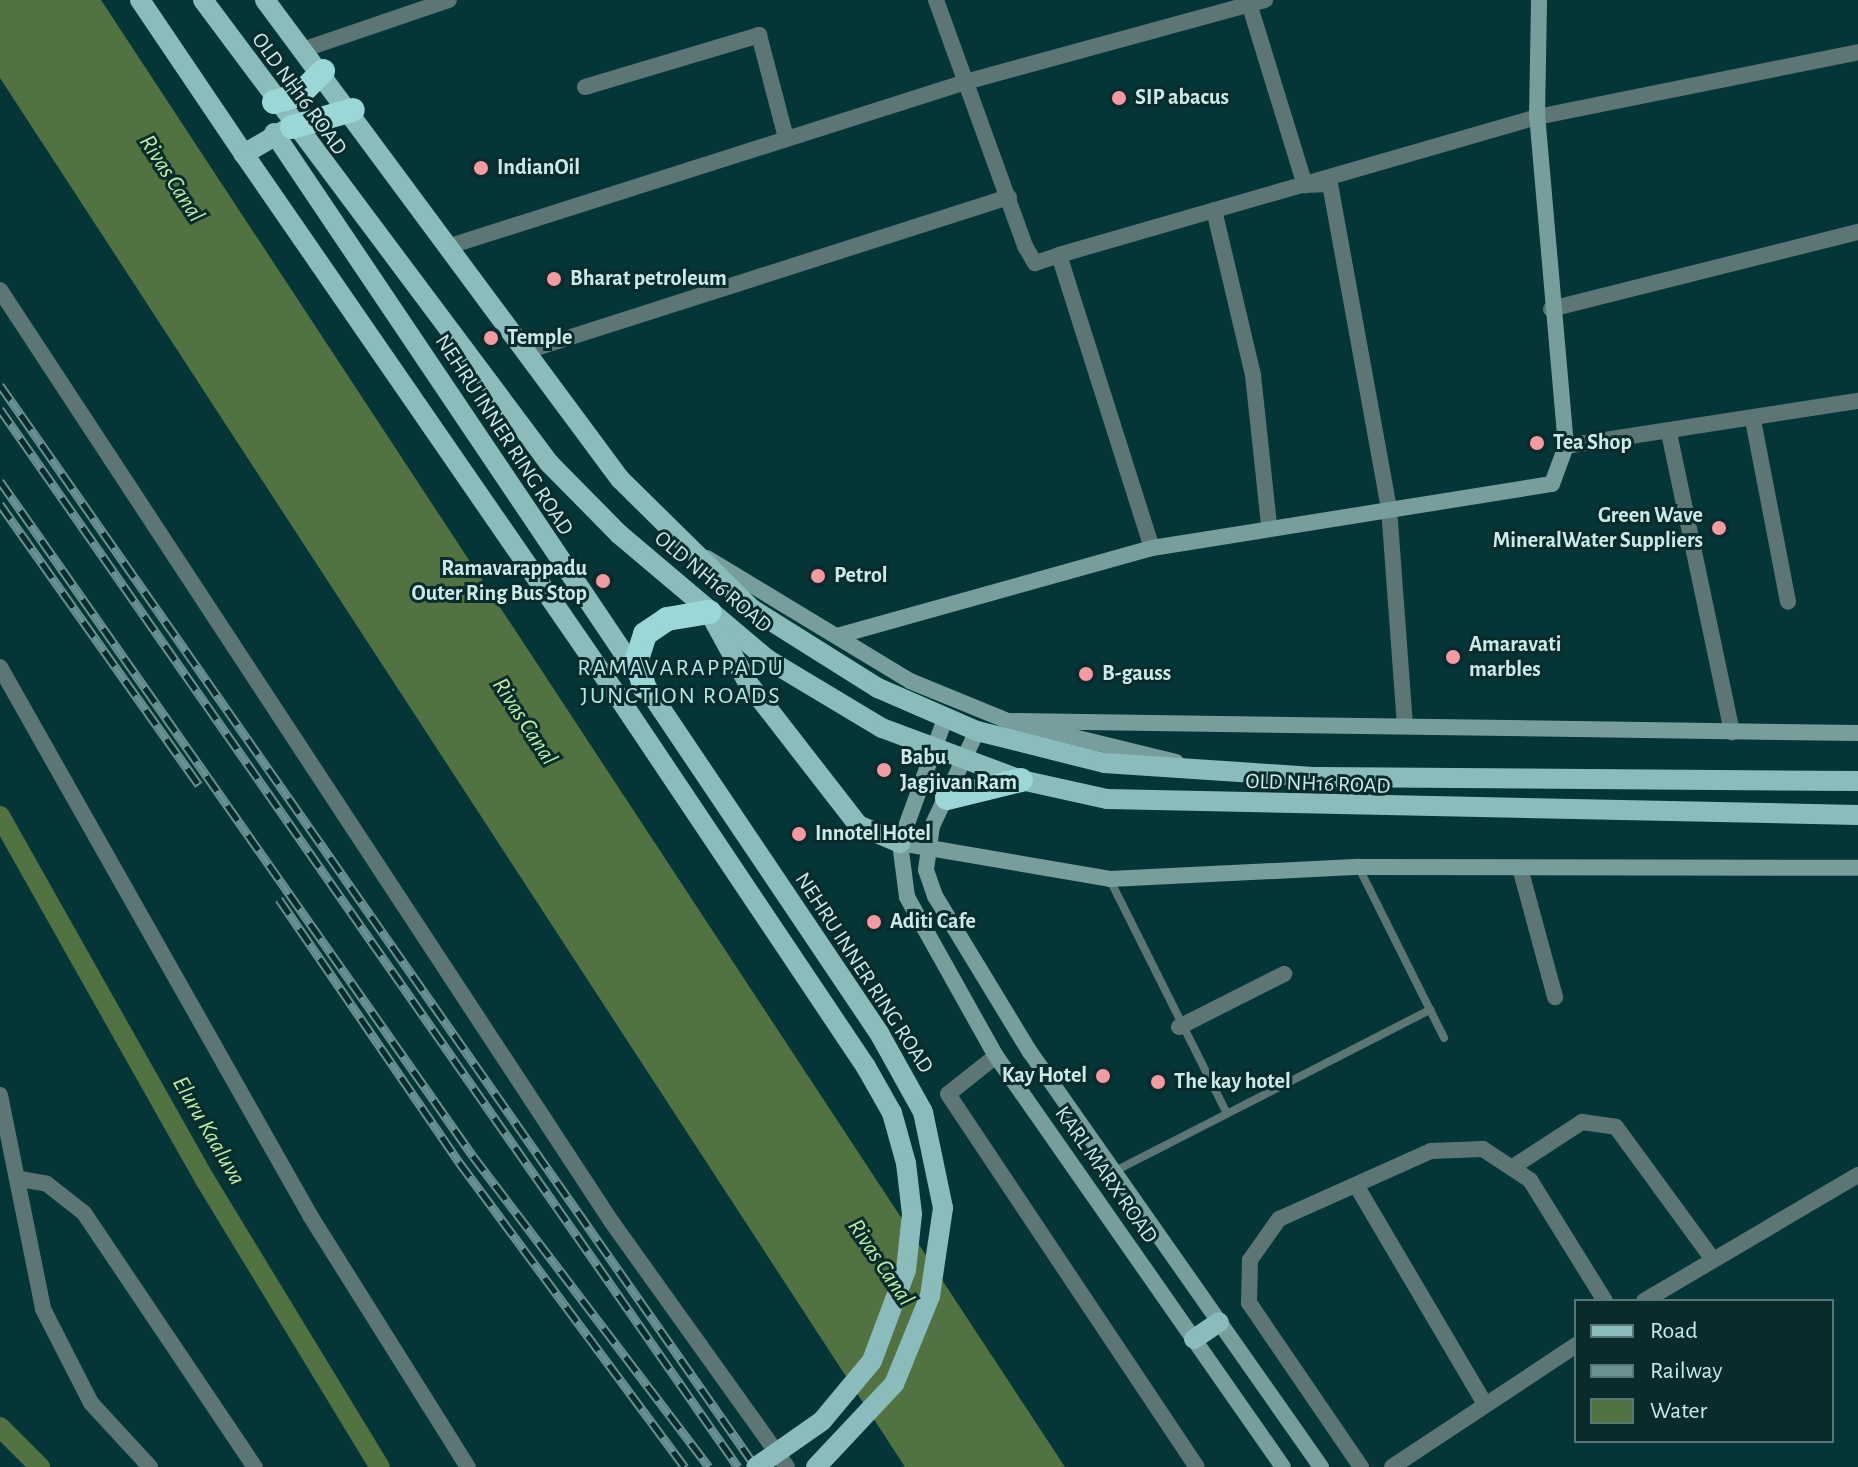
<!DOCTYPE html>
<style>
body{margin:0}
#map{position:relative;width:1858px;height:1467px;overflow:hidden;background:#043637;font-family:"Alegreya Sans",sans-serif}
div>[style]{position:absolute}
.water>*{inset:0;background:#527242}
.canal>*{height:20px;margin:-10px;padding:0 10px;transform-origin:10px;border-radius:10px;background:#527242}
.lane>*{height:8px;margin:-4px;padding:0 4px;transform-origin:4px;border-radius:4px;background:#5e7575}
.street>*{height:16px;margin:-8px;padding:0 8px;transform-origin:8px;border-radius:8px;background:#5e7575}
.secondary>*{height:16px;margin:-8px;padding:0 8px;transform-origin:8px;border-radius:8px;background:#779d9d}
.primary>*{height:20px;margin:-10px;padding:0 10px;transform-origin:10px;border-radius:10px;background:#8abcbc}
.highway>*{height:24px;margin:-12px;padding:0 12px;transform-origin:12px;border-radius:12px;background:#9bd7d7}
.rail>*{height:9px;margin-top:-4.5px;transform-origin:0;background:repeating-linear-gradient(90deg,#0a2b2b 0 18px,#699191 0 36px);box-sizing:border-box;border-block:2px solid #699191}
.primary-bridge>*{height:20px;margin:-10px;padding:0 10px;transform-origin:10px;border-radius:10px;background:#8abcbc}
.dots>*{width:22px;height:22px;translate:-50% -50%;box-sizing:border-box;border:4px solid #0a2b2b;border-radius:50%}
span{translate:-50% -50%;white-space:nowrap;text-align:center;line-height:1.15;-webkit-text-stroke:6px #0a2b2b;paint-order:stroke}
.street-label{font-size:22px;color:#cdeaea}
.poi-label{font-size:22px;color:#cdeaea;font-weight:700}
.left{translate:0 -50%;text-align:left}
.right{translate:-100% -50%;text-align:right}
.water-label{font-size:24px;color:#bdf0a6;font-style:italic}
.neighbourhood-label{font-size:24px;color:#aceaea;letter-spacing:2px}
.legend{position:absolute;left:1574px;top:1299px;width:260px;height:144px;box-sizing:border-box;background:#0a2b2b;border:2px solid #587777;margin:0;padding:10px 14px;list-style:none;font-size:24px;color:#cdeaea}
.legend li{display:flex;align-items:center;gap:16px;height:40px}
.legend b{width:40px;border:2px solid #587777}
</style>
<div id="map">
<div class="water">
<div style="clip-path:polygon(0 0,101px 0,1065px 1467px,905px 1467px,0 78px)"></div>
</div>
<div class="canal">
<div style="left:0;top:816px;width:416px;rotate:60.6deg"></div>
<div style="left:204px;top:1178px;width:338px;rotate:58.7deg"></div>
<div style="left:0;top:1427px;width:57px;rotate:45deg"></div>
</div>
<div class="lane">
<div style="left:1359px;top:868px;width:190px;rotate:63.4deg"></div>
<div style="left:1110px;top:880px;width:257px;rotate:63.4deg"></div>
<div style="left:1117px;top:1170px;width:352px;rotate:-27.1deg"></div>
</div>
<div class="street">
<div style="left:936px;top:0;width:262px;rotate:70.1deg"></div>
<div style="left:1025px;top:246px;width:20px;rotate:60deg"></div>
<div style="left:1035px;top:263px;width:25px;rotate:-18deg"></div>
<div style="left:1059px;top:255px;width:307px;rotate:72.4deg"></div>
<div style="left:1248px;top:0;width:194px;rotate:72.9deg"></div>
<div style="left:1305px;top:185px;width:25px;rotate:-2deg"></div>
<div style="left:1330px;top:184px;width:329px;rotate:79.7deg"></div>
<div style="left:1389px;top:508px;width:218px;rotate:85.8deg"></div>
<div style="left:305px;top:49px;width:152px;rotate:-18.8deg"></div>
<div style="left:585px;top:87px;width:182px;rotate:-16.6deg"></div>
<div style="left:759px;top:35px;width:106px;rotate:75.3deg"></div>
<div style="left:1214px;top:210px;width:170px;rotate:76.7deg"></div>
<div style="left:1253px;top:375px;width:150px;rotate:83.9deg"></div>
<div style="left:453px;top:245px;width:541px;rotate:-17.63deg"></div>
<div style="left:969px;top:81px;width:307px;rotate:-15.3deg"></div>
<div style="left:1059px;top:255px;width:498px;rotate:-16.1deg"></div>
<div style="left:1537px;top:117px;width:328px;rotate:-11.4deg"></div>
<div style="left:0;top:290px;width:1114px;rotate:56.72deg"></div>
<div style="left:611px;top:1221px;width:302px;rotate:54.4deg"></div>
<div style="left:1551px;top:309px;width:317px;rotate:-14.1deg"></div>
<div style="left:527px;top:351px;width:506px;rotate:-17.72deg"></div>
<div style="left:1753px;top:420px;width:185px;rotate:79.1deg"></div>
<div style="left:1669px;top:433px;width:306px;rotate:78.1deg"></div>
<div style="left:1566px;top:446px;width:295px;rotate:-8.8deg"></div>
<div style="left:0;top:667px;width:632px;rotate:60.51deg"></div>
<div style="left:311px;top:1217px;width:295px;rotate:57.9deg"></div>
<div style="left:1520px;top:868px;width:134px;rotate:74.8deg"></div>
<div style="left:1179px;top:1027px;width:118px;rotate:-26.8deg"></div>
<div style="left:996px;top:1056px;width:61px;rotate:141.6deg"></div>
<div style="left:948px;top:1094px;width:448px;rotate:56.3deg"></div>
<div style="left:0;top:1095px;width:218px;rotate:78.6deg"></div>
<div style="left:43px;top:1309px;width:106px;rotate:62.9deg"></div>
<div style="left:91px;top:1403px;width:87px;rotate:47.3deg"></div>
<div style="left:1516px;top:1165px;width:79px;rotate:-33.1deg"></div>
<div style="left:1582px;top:1122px;width:34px;rotate:8deg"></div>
<div style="left:1616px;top:1127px;width:161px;rotate:53.8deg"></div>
<div style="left:20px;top:1179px;width:27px;rotate:10deg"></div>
<div style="left:47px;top:1184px;width:47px;rotate:38.1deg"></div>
<div style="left:84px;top:1213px;width:306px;rotate:56.1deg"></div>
<div style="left:1356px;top:1185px;width:254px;rotate:59.5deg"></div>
<div style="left:1644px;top:1301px;width:248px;rotate:-30.5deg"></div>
<div style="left:1361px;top:1467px;width:199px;rotate:-124.3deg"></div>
<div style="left:1249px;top:1303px;width:43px;rotate:-88.7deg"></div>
<div style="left:1250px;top:1260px;width:50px;rotate:-54.7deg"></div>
<div style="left:1279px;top:1219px;width:167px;rotate:-24.1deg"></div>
<div style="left:1431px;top:1151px;width:52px;rotate:-2.2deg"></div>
<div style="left:1483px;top:1149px;width:56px;rotate:33.4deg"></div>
<div style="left:1530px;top:1180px;width:142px;rotate:58.2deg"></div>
<div style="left:1392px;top:1467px;width:221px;rotate:-33.5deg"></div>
</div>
<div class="secondary">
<div style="left:707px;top:558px;width:237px;rotate:31.2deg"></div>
<div style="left:910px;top:681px;width:106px;rotate:22.2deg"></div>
<div style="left:1008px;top:721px;width:173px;rotate:13.7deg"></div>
<div style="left:837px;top:636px;width:327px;rotate:-15.6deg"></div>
<div style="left:1152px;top:548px;width:405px;rotate:-9.1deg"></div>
<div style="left:1552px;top:484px;width:40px;rotate:-69.8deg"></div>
<div style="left:1566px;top:446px;width:330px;rotate:-95deg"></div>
<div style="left:1537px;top:117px;width:117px;rotate:-89deg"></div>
<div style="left:946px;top:716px;width:135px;rotate:109.9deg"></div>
<div style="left:900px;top:843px;width:54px;rotate:82.6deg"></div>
<div style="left:907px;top:897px;width:182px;rotate:60.8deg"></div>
<div style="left:996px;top:1056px;width:501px;rotate:55.07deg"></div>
<div style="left:1008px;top:721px;width:850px;rotate:0.81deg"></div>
<div style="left:977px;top:731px;width:105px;rotate:115.3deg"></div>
<div style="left:932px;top:826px;width:44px;rotate:97.8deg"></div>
<div style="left:926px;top:870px;width:28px;rotate:71deg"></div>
<div style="left:935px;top:896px;width:183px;rotate:58.7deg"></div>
<div style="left:1030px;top:1052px;width:507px;rotate:54.96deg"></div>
<div style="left:900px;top:843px;width:213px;rotate:9.7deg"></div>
<div style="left:1110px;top:879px;width:249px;rotate:-2.8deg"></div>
<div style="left:1359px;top:867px;width:499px;rotate:0.1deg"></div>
</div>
<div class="primary">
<div style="left:140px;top:0;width:186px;rotate:56deg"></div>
<div style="left:203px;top:0;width:578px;rotate:53.23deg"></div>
<div style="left:549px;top:463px;width:100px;rotate:45.4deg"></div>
<div style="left:619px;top:534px;width:194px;rotate:40.2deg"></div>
<div style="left:767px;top:659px;width:134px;rotate:31deg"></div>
<div style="left:882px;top:728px;width:148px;rotate:20.5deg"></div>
<div style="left:1021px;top:780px;width:88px;rotate:12.5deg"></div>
<div style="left:1107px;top:799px;width:751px;rotate:1.22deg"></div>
<div style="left:265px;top:0;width:596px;rotate:53.46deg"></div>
<div style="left:620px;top:479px;width:185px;rotate:44.6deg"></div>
<div style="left:752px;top:609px;width:149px;rotate:32.1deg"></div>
<div style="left:878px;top:688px;width:108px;rotate:23.5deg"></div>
<div style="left:977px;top:731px;width:131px;rotate:14.1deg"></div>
<div style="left:1104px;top:763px;width:213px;rotate:3.8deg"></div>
<div style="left:1317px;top:777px;width:541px;rotate:0.42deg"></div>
<div style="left:285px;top:130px;width:48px;rotate:149.7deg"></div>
<div style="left:244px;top:154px;width:664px;rotate:55.42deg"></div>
<div style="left:274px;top:133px;width:1084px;rotate:56.09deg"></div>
<div style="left:879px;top:1033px;width:90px;rotate:60.9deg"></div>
<div style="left:923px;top:1112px;width:98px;rotate:78.2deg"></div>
<div style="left:943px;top:1208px;width:89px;rotate:98.4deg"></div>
<div style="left:930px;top:1296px;width:95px;rotate:112.2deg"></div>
<div style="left:894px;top:1384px;width:114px;rotate:133.2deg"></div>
<div style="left:714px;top:621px;width:71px;rotate:61.3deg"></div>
<div style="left:748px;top:683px;width:180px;rotate:52.2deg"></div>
<div style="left:858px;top:825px;width:46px;rotate:23.2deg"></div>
<div style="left:1194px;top:1339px;width:30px;rotate:-34deg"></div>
</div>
<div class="highway">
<div style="left:274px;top:102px;width:26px;rotate:-16deg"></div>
<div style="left:299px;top:95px;width:34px;rotate:-45deg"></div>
<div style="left:292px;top:127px;width:63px;rotate:-15.6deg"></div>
<div style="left:644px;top:687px;width:29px;rotate:-104deg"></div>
<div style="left:637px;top:659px;width:26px;rotate:-72deg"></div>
<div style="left:645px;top:634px;width:27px;rotate:-34deg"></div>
<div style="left:667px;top:619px;width:43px;rotate:-9.5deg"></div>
<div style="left:947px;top:798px;width:76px;rotate:-13.7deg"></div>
</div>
<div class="rail">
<div style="left:0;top:385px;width:1320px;rotate:55.06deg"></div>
<div style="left:0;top:409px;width:1290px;rotate:55.1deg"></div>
<div style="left:0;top:481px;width:824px;rotate:54.98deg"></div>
<div style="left:473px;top:1156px;width:390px;rotate:52.8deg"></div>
<div style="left:0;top:504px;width:344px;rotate:54.7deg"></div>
<div style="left:279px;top:899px;width:319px;rotate:55.6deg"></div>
<div style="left:459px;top:1162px;width:380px;rotate:53.5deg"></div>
</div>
<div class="primary-bridge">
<div style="left:621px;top:701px;width:440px;rotate:56.2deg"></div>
<div style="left:866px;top:1067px;width:53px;rotate:60.5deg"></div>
<div style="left:892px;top:1113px;width:52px;rotate:74.4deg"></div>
<div style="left:906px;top:1163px;width:51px;rotate:83.3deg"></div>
<div style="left:912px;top:1214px;width:56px;rotate:96.1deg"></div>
<div style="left:906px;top:1270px;width:97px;rotate:110.5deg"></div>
<div style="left:872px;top:1361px;width:78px;rotate:129.8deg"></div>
<div style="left:822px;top:1421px;width:80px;rotate:145.1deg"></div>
</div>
<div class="dots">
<div style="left:1119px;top:98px;background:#f49aa0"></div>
<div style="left:481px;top:168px;background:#f49aa0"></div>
<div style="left:554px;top:279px;background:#f49aa0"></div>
<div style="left:491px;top:338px;background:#f49aa0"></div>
<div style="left:1537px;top:443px;background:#f49aa0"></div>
<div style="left:1719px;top:528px;background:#f49aa0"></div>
<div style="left:818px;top:576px;background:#f49aa0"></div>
<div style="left:603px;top:581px;background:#f49aa0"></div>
<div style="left:1453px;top:657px;background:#f49aa0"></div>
<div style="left:1086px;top:674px;background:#f49aa0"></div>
<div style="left:884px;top:770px;background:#f49aa0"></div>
<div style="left:799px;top:834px;background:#f49aa0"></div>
<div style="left:874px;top:922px;background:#f49aa0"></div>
<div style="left:1103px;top:1076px;background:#f49aa0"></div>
<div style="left:1158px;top:1082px;background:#f49aa0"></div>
</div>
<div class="street-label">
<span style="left:299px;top:94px;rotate:54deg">OLD NH16 ROAD</span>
<span style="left:504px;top:435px;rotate:57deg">NEHRU INNER RING ROAD</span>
<span style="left:713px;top:582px;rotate:40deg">OLD NH16 ROAD</span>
<span style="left:1318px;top:784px;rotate:2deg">OLD NH16 ROAD</span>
<span style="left:864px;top:973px;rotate:57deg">NEHRU INNER RING ROAD</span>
<span style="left:1106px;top:1175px;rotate:55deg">KARL MARX ROAD</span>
</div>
<div class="poi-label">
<span class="left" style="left:1135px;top:98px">SIP abacus</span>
<span class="left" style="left:497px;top:168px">IndianOil</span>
<span class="left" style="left:570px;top:279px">Bharat petroleum</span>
<span class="left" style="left:507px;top:338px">Temple</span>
<span class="left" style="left:1553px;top:443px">Tea Shop</span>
<span class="right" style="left:1703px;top:528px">Green Wave<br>MineralWater Suppliers</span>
<span class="right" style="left:587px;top:581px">Ramavarappadu<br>Outer Ring Bus Stop</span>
<span class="left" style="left:834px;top:576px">Petrol</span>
<span class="left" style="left:1469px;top:657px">Amaravati<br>marbles</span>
<span class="left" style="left:1102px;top:674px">B-gauss</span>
<span class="left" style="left:900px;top:770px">Babu<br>Jagjivan Ram</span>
<span class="left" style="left:815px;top:834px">Innotel Hotel</span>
<span class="left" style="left:890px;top:922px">Aditi Cafe</span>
<span class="right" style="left:1087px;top:1076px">Kay Hotel</span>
<span class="left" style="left:1174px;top:1082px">The kay hotel</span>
</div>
<div class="water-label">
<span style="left:171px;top:179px;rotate:57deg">Rivas Canal</span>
<span style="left:524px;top:722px;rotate:57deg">Rivas Canal</span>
<span style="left:208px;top:1131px;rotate:60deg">Eluru Kaaluva</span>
<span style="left:880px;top:1263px;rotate:56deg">Rivas Canal</span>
</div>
<div class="neighbourhood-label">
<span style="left:681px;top:683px">RAMAVARAPPADU<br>JUNCTION ROADS</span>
</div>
<ul class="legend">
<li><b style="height:10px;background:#8abcbc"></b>Road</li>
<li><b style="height:10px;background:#699191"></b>Railway</li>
<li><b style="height:22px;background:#527242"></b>Water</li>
</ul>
</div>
